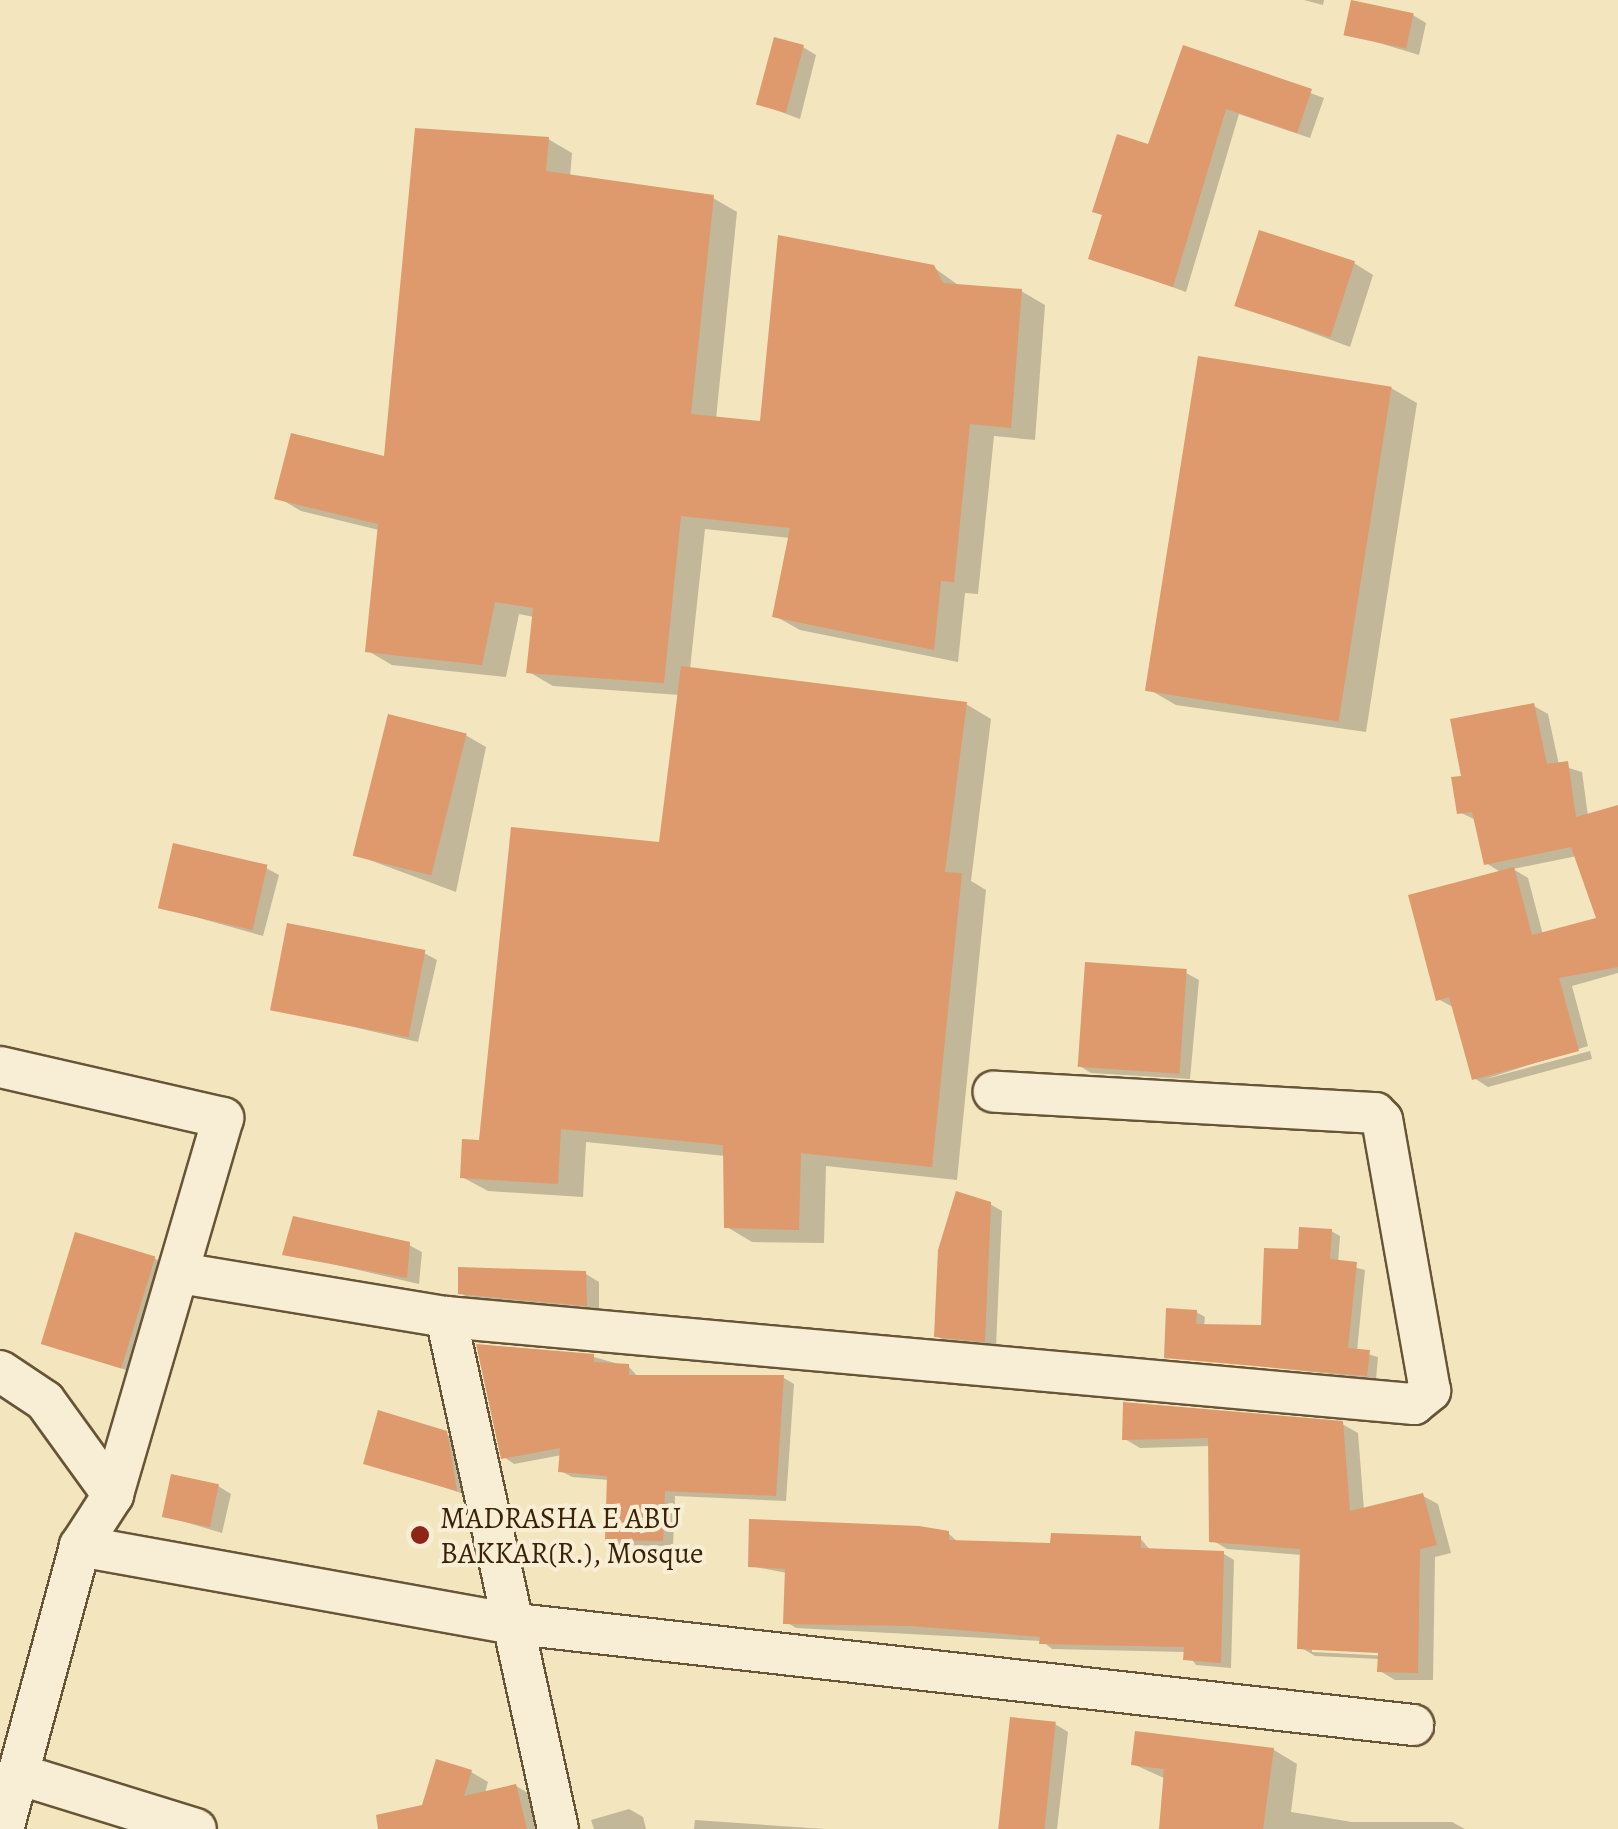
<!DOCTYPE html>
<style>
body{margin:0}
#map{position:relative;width:1618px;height:1829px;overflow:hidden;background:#f3e5be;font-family:Alegreya,serif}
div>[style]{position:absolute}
.shadow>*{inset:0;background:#0003}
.building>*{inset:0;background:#de996d;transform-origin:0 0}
.roads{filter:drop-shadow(2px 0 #685436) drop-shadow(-2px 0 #685436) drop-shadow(0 2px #685436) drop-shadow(0 -2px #685436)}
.street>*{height:40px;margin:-20px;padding:0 20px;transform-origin:20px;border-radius:20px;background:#f7eed5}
.dots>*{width:28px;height:28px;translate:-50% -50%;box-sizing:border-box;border:5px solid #f7eed5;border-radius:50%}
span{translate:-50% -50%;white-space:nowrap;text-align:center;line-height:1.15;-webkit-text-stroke:8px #f7eed5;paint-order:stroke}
.poi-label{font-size:30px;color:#3a2308}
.left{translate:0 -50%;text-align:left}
</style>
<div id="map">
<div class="shadow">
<div style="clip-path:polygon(1304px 0,1324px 0,1323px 5px)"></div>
<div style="clip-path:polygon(1413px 15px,1426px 23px,1419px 55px,1346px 33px)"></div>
<div style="clip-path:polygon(803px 47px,816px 55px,800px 119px,759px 104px)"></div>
<div style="clip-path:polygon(1185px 48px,1324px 98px,1310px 138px,1239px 114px,1186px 292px,1091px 258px,1150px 147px)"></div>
<div style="clip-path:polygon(548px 139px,572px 153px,570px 177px,713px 198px,737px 212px,716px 419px,762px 424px,933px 267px,961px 287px,1021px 291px,1045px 305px,1035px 440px,994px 436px,978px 594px,965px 593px,958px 662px,800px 630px,775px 616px,790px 538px,705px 529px,690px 669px,966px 704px,991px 719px,971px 881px,986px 890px,957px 1180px,826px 1166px,824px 1243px,752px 1242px,727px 1227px,726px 1156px,586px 1142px,583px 1197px,488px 1191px,462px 1177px,661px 845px,680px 695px,553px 686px,529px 672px,534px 617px,519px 614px,506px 677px,392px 665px,368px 651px,379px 530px,301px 511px,277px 497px,386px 460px)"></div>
<div style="clip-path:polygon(1354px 263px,1373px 275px,1350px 347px,1238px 305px)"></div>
<div style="clip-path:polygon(1391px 388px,1417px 403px,1366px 732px,1176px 705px,1150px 690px)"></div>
<div style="clip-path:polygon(evenodd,1534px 706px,1548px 714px,1559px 765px,1582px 772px,1588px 816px,1618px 807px,1618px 973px,1572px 986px,1588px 1046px,1482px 1080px,1590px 1051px,1592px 1059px,1488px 1087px,1474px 1078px,1453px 1007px,1438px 999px,1502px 873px,1486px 863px,1476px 820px,1459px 812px,1464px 778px,1534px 706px,1577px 856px,1599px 920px,1543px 935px,1528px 878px,1513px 869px,1577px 856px)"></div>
<div style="clip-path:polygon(390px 717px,467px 736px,486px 747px,456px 892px,356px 855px)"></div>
<div style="clip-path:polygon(266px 868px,279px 875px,263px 936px,160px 907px)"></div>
<div style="clip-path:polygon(424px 953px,437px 960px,418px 1042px,272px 1008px)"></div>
<div style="clip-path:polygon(1186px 973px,1199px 980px,1190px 1079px,1091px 1073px,1078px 1065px)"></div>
<div style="clip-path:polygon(990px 1204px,1002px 1211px,996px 1347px,948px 1342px,936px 1336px)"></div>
<div style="clip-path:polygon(1331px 1231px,1340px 1236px,1338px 1263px,1365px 1270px,1357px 1351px,1378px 1357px,1376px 1379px,1167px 1356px,1196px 1312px,1205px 1317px,1204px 1327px,1263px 1328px,1300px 1251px)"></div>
<div style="clip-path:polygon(409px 1245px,422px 1252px,419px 1284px,285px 1253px)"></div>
<div style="clip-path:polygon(154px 1258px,174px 1270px,141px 1375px,52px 1345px)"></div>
<div style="clip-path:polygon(586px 1274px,599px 1282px,599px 1312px,473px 1300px,460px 1293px)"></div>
<div style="clip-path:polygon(594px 1357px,629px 1367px,639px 1378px,784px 1378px,794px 1384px,786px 1501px,675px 1496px,673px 1546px,618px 1545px,607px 1539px,609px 1480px,572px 1477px,561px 1471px,562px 1455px,514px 1464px,504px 1457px)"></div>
<div style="clip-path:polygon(evenodd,1342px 1424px,1358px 1433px,1364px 1510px,1423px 1496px,1438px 1504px,1451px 1553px,1435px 1557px,1433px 1680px,1395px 1680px,1380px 1671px,1380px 1659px,1315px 1656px,1300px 1647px,1302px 1555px,1227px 1549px,1212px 1540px,1210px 1446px,1140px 1448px,1125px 1439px,1342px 1424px,1312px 1647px,1390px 1651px,1390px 1656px,1312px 1652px,1312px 1647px)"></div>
<div style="clip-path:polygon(446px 1434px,458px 1441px,467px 1495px,366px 1462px)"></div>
<div style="clip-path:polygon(218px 1486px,231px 1494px,222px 1533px,165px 1516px)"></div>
<div style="clip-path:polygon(948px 1533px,959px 1543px,1053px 1546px,1140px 1538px,1151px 1551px,1224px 1554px,1234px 1560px,1231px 1668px,1196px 1665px,1186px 1652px,1052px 1649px,1042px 1641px,796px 1628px,786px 1622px,787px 1573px,750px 1566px)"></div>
<div style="clip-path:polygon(1055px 1724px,1068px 1732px,1057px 1829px,1000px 1829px)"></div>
<div style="clip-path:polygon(1274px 1750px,1297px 1764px,1291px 1812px,1352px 1822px,1452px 1822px,1465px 1829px,1162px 1829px,1166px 1779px,1133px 1764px)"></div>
<div style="clip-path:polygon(471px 1772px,488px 1782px,485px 1793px,516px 1786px,533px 1796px,541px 1829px,418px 1829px)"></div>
<div style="clip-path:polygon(629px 1809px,643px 1817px,646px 1829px,594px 1829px,591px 1820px)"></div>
<div style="clip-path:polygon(695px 1820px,825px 1829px,694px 1829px)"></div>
</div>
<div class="building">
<div style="left:1351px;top:0;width:64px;height:36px;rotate:12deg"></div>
<div style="left:774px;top:37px;width:31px;height:70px;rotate:15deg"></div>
<div style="clip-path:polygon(1183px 45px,1312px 89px,1297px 133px,1226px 109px,1173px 287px,1088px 259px,1102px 215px,1092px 212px,1117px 134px,1148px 144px)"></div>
<div style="clip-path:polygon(415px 128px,549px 137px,546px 171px,714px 195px,691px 414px,760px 421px,778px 235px,934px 265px,943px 283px,1022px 289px,1011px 428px,970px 424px,954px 582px,941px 581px,934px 650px,772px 617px,790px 528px,681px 516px,664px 683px,526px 673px,533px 608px,495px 602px,482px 665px,365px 652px,378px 524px,274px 499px,291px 433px,384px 456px)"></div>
<div style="left:1259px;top:230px;width:101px;height:80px;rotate:18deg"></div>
<div style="left:1198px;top:356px;width:196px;height:339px;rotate:9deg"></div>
<div style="clip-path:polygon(681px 666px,967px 702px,945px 872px,962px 873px,932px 1167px,801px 1153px,799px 1230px,724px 1228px,723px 1145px,561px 1129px,558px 1184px,460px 1178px,462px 1139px,479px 1140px,511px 827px,659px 842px)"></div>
<div style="clip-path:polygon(1534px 703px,1547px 764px,1568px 761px,1576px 817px,1618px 805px,1618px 967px,1559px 978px,1579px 1051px,1472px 1080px,1449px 997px,1436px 1001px,1408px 895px,1514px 867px,1532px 935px,1596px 918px,1571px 847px,1484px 865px,1472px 812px,1457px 814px,1451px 777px,1461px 776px,1450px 719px)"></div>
<div style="left:388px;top:714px;width:81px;height:146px;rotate:14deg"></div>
<div style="left:173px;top:843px;width:97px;height:67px;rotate:13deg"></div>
<div style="left:287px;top:923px;width:141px;height:89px;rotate:11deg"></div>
<div style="left:1085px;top:962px;width:102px;height:105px;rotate:4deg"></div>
<div style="clip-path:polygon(956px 1191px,991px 1202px,985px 1342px,934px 1337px,938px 1250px)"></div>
<div style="clip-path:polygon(293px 1216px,410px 1242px,407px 1278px,282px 1255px)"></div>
<div style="clip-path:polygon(1299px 1227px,1332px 1229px,1330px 1259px,1357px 1262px,1348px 1348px,1370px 1350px,1367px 1376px,1164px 1358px,1166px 1308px,1197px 1310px,1196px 1324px,1261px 1325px,1264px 1248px,1298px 1249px)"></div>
<div style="left:75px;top:1232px;width:84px;height:117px;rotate:17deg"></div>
<div style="clip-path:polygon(458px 1267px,586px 1271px,587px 1306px,458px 1294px)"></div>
<div style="clip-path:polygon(476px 1344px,594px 1354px,594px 1362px,629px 1364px,629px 1375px,784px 1375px,776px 1496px,665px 1491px,663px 1541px,605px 1540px,607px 1476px,558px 1472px,560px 1448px,501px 1459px)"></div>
<div style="clip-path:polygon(1123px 1402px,1343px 1421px,1350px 1511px,1423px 1493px,1437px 1545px,1420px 1549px,1418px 1673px,1377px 1672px,1378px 1653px,1297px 1649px,1300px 1549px,1209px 1542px,1208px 1438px,1122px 1440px)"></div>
<div style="clip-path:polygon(378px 1410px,447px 1431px,457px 1491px,363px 1464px)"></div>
<div style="left:171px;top:1474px;width:49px;height:44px;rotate:12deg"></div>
<div style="clip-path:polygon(749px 1519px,919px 1526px,949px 1531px,949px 1540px,1050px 1543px,1051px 1533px,1141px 1536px,1141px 1548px,1224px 1551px,1221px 1663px,1183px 1660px,1184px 1647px,1039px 1644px,1040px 1637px,912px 1626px,783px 1624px,785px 1569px,748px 1567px)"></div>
<div style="left:1010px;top:1717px;width:46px;height:113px;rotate:6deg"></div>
<div style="clip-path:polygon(1135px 1731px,1274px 1748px,1263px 1829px,1159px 1829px,1164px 1769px,1131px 1765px)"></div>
<div style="clip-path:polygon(436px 1759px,472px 1770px,464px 1796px,516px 1784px,527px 1829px,378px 1829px,376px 1815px,422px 1805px)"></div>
</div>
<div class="roads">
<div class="street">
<div style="left:0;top:1067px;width:229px;rotate:12.9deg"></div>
<div style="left:223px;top:1118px;width:393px;rotate:106.3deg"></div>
<div style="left:113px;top:1495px;width:61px;rotate:122.9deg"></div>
<div style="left:80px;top:1546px;width:293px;rotate:105.2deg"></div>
<div style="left:180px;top:1273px;width:270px;rotate:9.4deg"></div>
<div style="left:446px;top:1317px;width:524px;rotate:77.66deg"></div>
<div style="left:446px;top:1317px;width:972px;rotate:5.14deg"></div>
<div style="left:1414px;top:1404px;width:21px;rotate:-39deg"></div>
<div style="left:1430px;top:1391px;width:275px;rotate:-100deg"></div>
<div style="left:1382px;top:1120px;width:10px;rotate:-135deg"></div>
<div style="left:1375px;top:1113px;width:382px;rotate:-176.8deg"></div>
<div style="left:0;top:1371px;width:54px;rotate:33.7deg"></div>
<div style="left:45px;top:1401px;width:116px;rotate:54.1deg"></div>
<div style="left:80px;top:1546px;width:435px;rotate:10.2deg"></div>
<div style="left:508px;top:1623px;width:911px;rotate:6.43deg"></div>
<div style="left:18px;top:1774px;width:186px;rotate:17.2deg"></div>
</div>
</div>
<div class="dots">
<div style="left:420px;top:1535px;background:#8f2418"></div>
</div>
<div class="poi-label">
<span class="left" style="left:440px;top:1535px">MADRASHA E ABU<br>BAKKAR(R.), Mosque</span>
</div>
</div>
